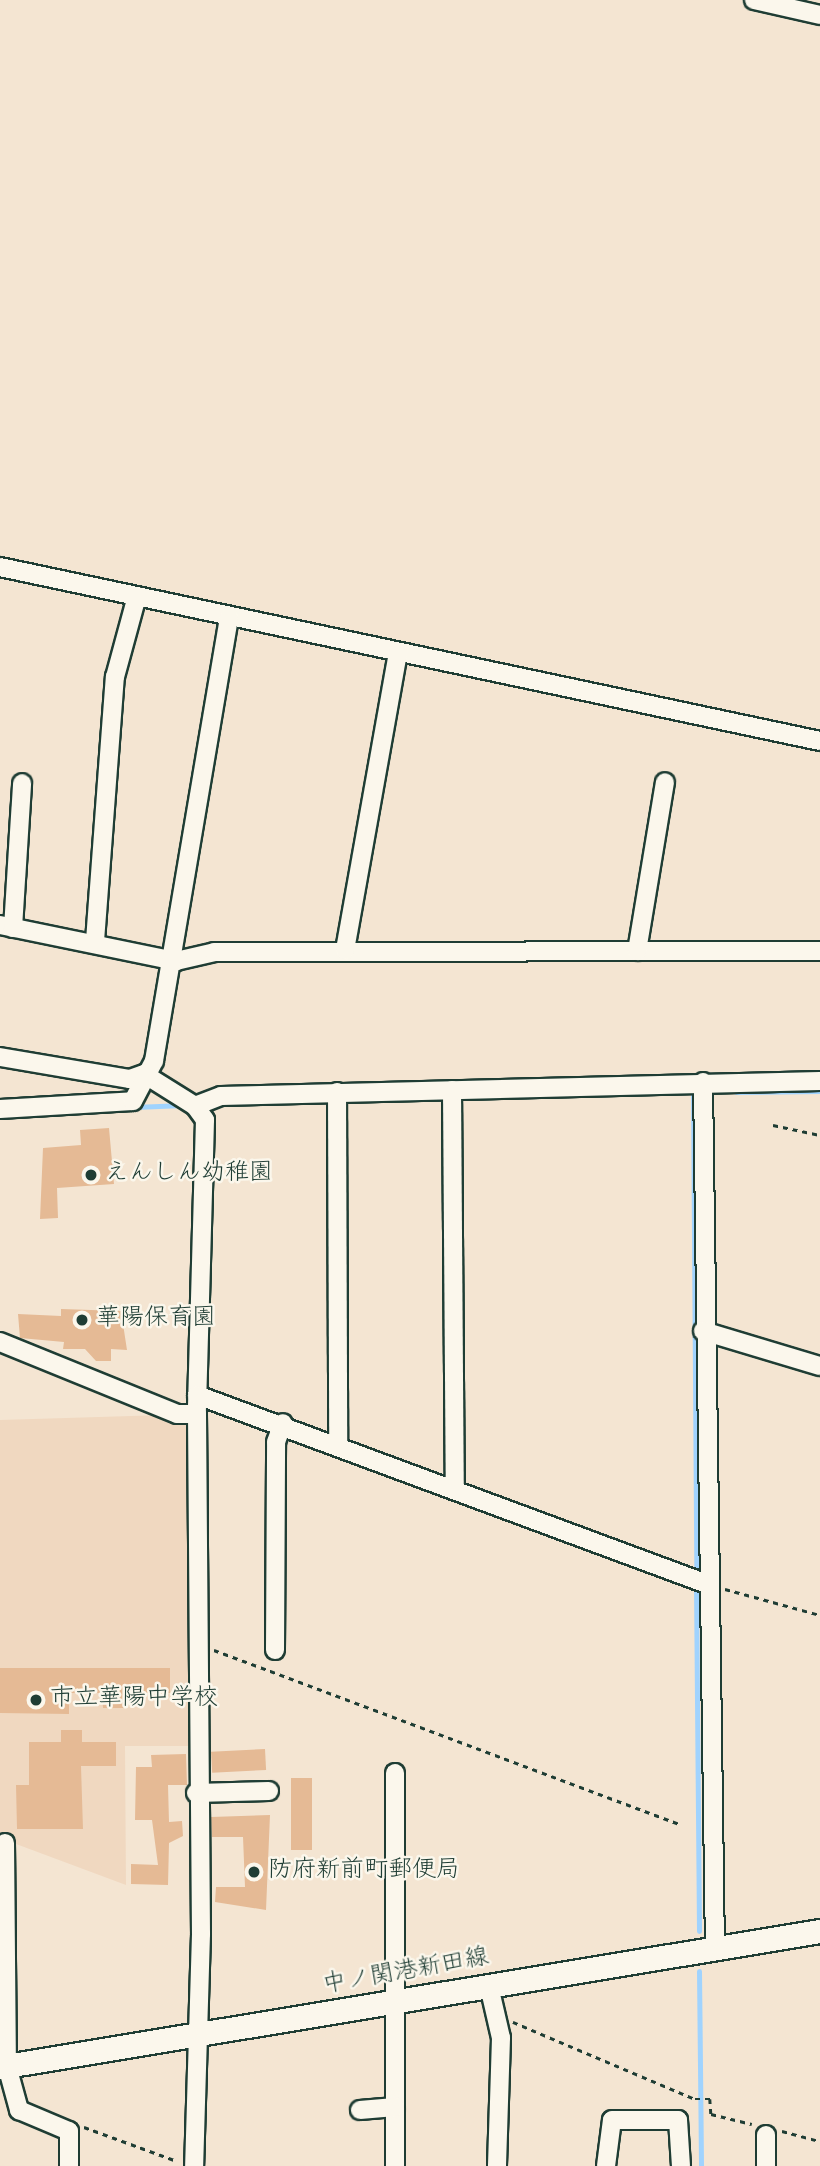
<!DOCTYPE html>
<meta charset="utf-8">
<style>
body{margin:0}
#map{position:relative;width:820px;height:2166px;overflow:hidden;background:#f4e5d2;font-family:Dekko,"Klee One",sans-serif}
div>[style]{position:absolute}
.built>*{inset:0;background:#f0d8c0}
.stream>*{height:5px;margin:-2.5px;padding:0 2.5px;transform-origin:2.5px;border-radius:2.5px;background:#a0d3fe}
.building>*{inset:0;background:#e5ba95;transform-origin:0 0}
.path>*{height:2.5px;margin-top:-1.25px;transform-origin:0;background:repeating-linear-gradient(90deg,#1f3d34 0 5px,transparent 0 10px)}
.roads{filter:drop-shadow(2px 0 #1f3d34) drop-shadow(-2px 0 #1f3d34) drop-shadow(0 2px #1f3d34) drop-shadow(0 -2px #1f3d34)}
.minor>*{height:18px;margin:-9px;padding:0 9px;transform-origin:9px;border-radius:9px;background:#fbf7ec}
.major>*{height:23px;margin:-11.5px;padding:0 11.5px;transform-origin:11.5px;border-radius:11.5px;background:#fbf7ec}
.dots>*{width:19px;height:19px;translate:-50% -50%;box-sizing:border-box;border:4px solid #fbf7ec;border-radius:50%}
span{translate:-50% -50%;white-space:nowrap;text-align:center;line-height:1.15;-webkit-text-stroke:5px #fbf7ec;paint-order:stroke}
.poi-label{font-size:24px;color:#1f3d34}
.left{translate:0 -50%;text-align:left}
.street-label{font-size:24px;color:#1f3d34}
</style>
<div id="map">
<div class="built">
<div style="clip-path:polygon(197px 1414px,195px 1746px,125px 1746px,126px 1885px,0 1838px,0 1420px)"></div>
</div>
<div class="stream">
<div style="left:693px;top:1092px;width:483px;rotate:89.6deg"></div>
<div style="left:736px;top:1092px;width:84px;rotate:-0.7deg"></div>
<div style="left:134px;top:1107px;width:50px;rotate:-2.3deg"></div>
<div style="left:696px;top:1585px;width:346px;rotate:89.5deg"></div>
<div style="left:699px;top:1971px;width:195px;rotate:89.4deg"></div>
</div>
<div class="building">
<div style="clip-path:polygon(109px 1128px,114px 1184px,57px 1188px,58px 1218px,40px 1219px,43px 1148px,81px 1145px,80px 1130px)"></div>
<div style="clip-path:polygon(61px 1309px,121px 1311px,127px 1350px,111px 1349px,111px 1361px,96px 1361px,85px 1349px,63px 1349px,64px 1342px,20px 1338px,18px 1314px,61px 1316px)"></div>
<div style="clip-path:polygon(0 1668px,170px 1668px,170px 1693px,124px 1693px,124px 1708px,103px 1708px,102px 1693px,69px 1693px,69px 1714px,0 1713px)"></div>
<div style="clip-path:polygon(61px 1730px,82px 1730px,82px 1742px,116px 1742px,116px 1766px,81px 1766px,83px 1829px,17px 1829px,16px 1785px,29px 1785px,29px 1742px,61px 1742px)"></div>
<div style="left:265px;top:1749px;width:21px;height:54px;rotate:87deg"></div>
<div style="clip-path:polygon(186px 1754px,187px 1785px,168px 1785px,169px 1822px,182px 1821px,183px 1836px,169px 1843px,168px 1885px,131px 1884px,131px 1864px,158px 1865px,152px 1820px,135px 1820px,136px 1767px,152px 1767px,151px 1755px)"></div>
<div style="left:291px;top:1778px;width:21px;height:72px"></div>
<div style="clip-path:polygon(270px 1815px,266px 1910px,215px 1902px,216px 1887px,245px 1887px,243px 1837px,212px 1837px,211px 1817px)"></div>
</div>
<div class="path">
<div style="left:773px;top:1125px;width:48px;rotate:12deg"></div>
<div style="left:725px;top:1589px;width:98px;rotate:15.3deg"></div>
<div style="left:214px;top:1650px;width:499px;rotate:20.5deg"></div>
<div style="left:513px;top:2022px;width:198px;rotate:22.9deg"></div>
<div style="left:695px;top:2099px;width:15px"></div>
<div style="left:710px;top:2099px;width:15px;rotate:86deg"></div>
<div style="left:711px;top:2114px;width:42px;rotate:13.7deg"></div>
<div style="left:84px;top:2127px;width:99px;rotate:20.1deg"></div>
<div style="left:782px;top:2131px;width:39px;rotate:15deg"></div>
</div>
<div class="roads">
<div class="minor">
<div style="left:754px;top:0;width:68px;rotate:12.8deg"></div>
<div style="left:0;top:567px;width:838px;rotate:11.98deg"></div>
<div style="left:0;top:925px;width:180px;rotate:11.6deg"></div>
<div style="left:176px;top:961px;width:39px;rotate:-13deg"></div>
<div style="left:214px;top:952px;width:606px;rotate:-0.09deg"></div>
<div style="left:13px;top:928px;width:145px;rotate:-86.4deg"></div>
<div style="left:95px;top:941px;width:265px;rotate:-85.7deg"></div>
<div style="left:115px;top:677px;width:84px;rotate:-74.8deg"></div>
<div style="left:345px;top:950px;width:302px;rotate:-79.9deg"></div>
<div style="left:637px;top:951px;width:171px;rotate:-80.6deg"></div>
<div style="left:0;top:1057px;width:132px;rotate:9.6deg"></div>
<div style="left:130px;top:1079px;width:15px;rotate:-20deg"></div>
<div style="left:144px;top:1074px;width:60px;rotate:32.1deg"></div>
<div style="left:195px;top:1106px;width:17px;rotate:54deg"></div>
<div style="left:205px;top:1120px;width:294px;rotate:91.6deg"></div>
<div style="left:197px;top:1414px;width:520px;rotate:89.56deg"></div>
<div style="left:201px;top:1934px;width:232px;rotate:91.7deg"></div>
<div style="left:703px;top:1082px;width:866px;rotate:89.21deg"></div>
<div style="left:452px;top:1090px;width:396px;rotate:89.6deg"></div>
<div style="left:337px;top:1092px;width:351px;rotate:89.8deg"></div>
<div style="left:195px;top:1106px;width:28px;rotate:-21deg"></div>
<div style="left:221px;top:1096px;width:599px;rotate:-1.43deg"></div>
<div style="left:0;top:1109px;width:133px;rotate:-3.4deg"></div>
<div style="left:133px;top:1101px;width:45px;rotate:-62.3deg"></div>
<div style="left:154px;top:1061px;width:450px;rotate:-80.4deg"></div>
<div style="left:703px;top:1331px;width:122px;rotate:16.7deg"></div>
<div style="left:0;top:1342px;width:191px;rotate:22.1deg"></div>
<div style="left:177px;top:1414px;width:20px"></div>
<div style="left:197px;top:1395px;width:544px;rotate:20.33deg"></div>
<div style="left:275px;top:1650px;width:208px;rotate:-89.7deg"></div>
<div style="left:276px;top:1442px;width:20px;rotate:-70deg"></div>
<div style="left:395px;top:1773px;width:393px;rotate:90deg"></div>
<div style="left:196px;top:1793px;width:73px;rotate:-1.6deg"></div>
<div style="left:5px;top:1843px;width:223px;rotate:89.5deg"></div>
<div style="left:7px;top:2066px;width:46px;rotate:74.7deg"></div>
<div style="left:19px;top:2110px;width:54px;rotate:22.8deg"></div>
<div style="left:69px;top:2131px;width:35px;rotate:90deg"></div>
<div style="left:489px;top:1986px;width:53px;rotate:77deg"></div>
<div style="left:501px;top:2038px;width:128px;rotate:91.8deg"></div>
<div style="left:360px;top:2110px;width:35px;rotate:-5deg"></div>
<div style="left:766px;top:2135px;width:31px;rotate:90deg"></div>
<div style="left:606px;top:2166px;width:46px;rotate:-82.6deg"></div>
<div style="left:612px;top:2120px;width:66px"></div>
<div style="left:678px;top:2120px;width:46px;rotate:86.3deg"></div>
</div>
<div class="major">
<div style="left:0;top:2067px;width:831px;rotate:-9.42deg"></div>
</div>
</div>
<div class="dots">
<div style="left:91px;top:1175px;background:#1f3d34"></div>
<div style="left:82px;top:1320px;background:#1f3d34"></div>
<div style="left:36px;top:1700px;background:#1f3d34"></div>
<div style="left:254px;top:1872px;background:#1f3d34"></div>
</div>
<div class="poi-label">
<span class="left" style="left:105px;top:1175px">えんしん幼稚園</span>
<span class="left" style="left:96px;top:1320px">華陽保育園</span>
<span class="left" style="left:50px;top:1700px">市立華陽中学校</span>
<span class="left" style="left:268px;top:1872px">防府新前町郵便局</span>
</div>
<div class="street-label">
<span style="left:406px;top:1973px;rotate:-10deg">中ノ関港新田線</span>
</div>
</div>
